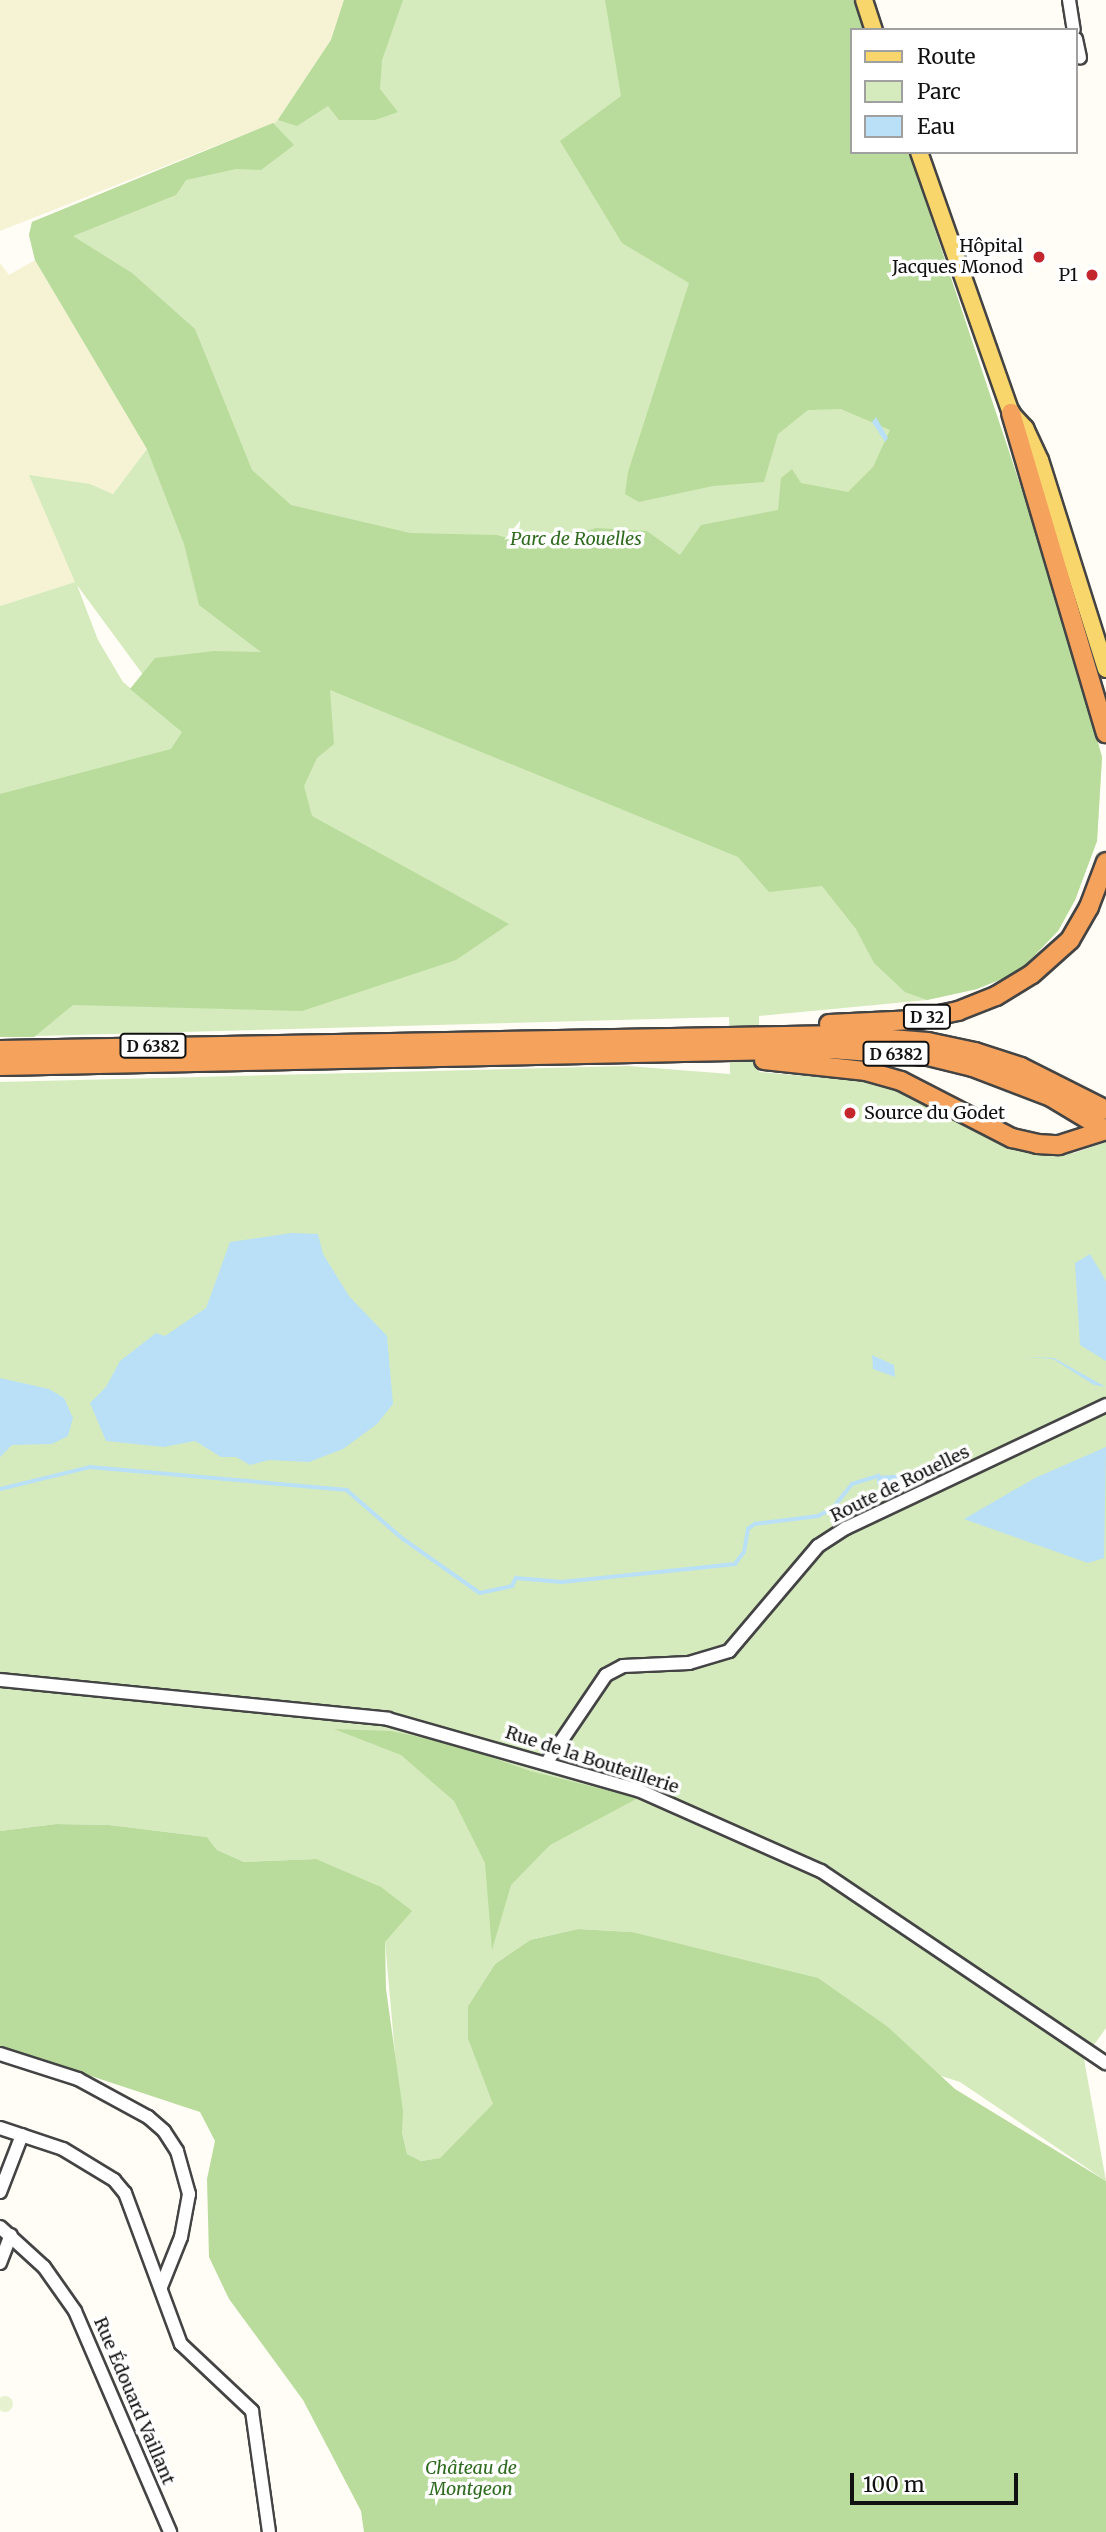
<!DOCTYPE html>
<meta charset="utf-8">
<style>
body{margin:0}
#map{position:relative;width:1106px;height:2532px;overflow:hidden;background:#fffdf5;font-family:Merriweather,serif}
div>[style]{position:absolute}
.farmland>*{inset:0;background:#f6f3d4}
.green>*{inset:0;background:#d5ebbd}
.forest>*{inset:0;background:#b9dc9c}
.pitch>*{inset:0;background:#e6f2cf}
.round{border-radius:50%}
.water>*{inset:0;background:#b9e0f7}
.stream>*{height:3.5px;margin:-1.75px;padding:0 1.75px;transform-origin:1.75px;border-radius:1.75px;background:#b9e0f7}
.roads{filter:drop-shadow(2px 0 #444) drop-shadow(-2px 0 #444) drop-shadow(0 2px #444) drop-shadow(0 -2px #444)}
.minor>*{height:12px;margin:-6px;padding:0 6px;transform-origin:6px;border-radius:6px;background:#fff}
.major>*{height:16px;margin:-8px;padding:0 8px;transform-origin:8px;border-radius:8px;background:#f9d66b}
.highway>*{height:18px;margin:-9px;padding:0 9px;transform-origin:9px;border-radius:9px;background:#f5a25d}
.dots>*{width:19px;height:19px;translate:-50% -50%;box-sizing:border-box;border:4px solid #fff;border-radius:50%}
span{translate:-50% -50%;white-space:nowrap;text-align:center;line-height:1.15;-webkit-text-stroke:7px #fff;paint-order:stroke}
.shield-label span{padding:2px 5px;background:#fff;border:2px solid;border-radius:5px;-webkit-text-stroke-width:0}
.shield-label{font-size:16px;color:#111;font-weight:700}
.poi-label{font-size:18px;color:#111}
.right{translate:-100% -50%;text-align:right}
.left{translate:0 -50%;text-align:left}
.park-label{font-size:18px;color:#2f6b1f;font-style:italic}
.street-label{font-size:18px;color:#111}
.legend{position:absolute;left:850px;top:28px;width:228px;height:126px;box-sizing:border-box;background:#fff;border:2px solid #a0a0a0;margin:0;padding:9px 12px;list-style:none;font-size:21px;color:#111}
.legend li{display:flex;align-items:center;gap:14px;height:35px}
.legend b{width:35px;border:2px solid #a0a0a0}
.scale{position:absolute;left:850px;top:2473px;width:168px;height:32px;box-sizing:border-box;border:4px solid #111;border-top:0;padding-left:9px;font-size:21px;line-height:24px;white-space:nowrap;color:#111;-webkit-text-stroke:5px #fff;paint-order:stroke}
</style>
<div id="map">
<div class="farmland">
<div style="clip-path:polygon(0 0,344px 0,331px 40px,276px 122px,0 231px)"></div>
<div style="clip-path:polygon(35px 260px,147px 449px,113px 494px,90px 484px,75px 582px,0 606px,0 263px,9px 275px)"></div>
</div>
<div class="green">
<div style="clip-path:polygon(evenodd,344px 0,853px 0,864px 30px,852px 30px,852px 152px,909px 152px,1102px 757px,1097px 841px,1075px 900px,1058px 931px,977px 989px,927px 1000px,759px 1016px,759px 1072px,878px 1082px,989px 1136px,1032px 1152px,1074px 1153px,1106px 1142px,1106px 2028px,1084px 2059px,1106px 2181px,960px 2082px,935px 2074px,888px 2027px,740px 1962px,632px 1932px,578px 1929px,530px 1940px,495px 1964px,468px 2006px,468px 2039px,494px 2104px,440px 2158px,421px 2161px,407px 2154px,402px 2132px,385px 1942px,316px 1859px,244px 1862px,217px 1850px,207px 1837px,109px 1825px,56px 1824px,0 1831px,0 1082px,628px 1066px,730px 1074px,729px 1017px,0 1037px,0 606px,75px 582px,29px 475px,90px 484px,113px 494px,147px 449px,35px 260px,29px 235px,32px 222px,276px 122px,331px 40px,344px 0,77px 585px,166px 706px,181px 730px,123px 682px,98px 640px,77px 585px)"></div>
</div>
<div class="forest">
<div style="clip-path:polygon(344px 0,403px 0,382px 60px,380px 89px,398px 112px,375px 120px,339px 120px,328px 106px,297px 126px,278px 120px,331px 40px)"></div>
<div style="clip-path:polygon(605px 0,853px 0,864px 30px,852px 30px,852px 152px,909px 152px,1061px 607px,1102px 757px,1097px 841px,1075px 900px,1058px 931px,1019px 972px,977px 989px,927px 1000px,905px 992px,874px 963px,856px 929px,822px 886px,769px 892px,738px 857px,330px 690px,334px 744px,317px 758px,304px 786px,312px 816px,509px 924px,456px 960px,302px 1011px,73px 1005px,34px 1037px,0 1037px,0 794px,171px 749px,182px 732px,130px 689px,155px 658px,214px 651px,261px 652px,199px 605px,184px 544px,147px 449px,35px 260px,29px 235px,32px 222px,273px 123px,294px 145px,261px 170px,236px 169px,186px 180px,176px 195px,73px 236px,132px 273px,195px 329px,252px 470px,291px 505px,410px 533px,497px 535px,534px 546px,596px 528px,647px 531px,680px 555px,701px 525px,778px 510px,781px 478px,792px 469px,801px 483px,848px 492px,873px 467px,890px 430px,841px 409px,808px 410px,778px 434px,764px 482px,713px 486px,639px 502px,625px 494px,628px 472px,689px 283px,622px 243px,560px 141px,621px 96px)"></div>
<div style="clip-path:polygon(334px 1729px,391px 1731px,457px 1745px,530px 1771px,638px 1798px,550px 1845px,511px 1885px,492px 1950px,485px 1863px,454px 1801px,401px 1755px)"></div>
<div style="clip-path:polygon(56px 1824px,109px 1825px,207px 1837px,217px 1850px,244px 1862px,316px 1859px,381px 1887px,412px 1911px,385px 1942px,386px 1989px,403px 2111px,402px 2132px,407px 2154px,421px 2161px,440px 2158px,493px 2104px,468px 2039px,468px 2006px,495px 1964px,530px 1940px,578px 1929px,632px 1932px,818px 1978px,888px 2027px,955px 2089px,1106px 2181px,1106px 2532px,364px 2532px,361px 2511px,303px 2400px,229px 2299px,209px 2257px,207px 2179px,215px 2141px,200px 2112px,0 2046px,0 1831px)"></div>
</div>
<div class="pitch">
<div class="round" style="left:-3px;top:2396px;width:16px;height:16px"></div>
</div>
<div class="water">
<div style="clip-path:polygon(876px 417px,888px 438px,885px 442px,872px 422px)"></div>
<div style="clip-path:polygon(292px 1233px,318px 1234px,323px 1254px,349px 1296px,387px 1336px,393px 1404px,377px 1424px,343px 1449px,309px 1462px,269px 1460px,250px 1465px,236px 1457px,221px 1457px,195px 1441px,164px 1447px,106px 1441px,90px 1403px,106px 1387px,120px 1361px,156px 1333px,165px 1336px,206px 1308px,230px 1242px)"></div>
<div style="clip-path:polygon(1090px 1254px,1106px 1281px,1106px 1361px,1080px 1345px,1075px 1263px)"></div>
<div style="clip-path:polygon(872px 1355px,894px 1365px,895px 1377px,873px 1369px)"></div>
<div style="clip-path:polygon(1024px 1357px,1054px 1358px,1106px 1387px,1094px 1385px,1053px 1359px)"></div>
<div style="clip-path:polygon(0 1378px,49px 1389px,64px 1398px,73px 1418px,68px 1436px,52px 1444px,12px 1445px,0 1457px)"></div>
<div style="clip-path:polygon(1106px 1447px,1104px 1558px,1088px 1563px,964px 1519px,1035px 1478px)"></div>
<div style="clip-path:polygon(905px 1474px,922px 1491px,911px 1495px,899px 1482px,877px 1485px,877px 1476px)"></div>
</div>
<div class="stream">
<div style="left:0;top:1489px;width:93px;rotate:-13.7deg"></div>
<div style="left:90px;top:1467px;width:258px;rotate:5.1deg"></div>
<div style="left:347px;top:1490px;width:73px;rotate:41.1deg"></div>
<div style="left:402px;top:1538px;width:95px;rotate:35.2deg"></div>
<div style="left:480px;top:1593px;width:33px;rotate:-12deg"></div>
<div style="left:512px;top:1586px;width:9px;rotate:-63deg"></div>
<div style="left:516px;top:1578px;width:46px;rotate:5deg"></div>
<div style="left:562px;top:1582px;width:174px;rotate:-5.9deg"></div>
<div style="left:735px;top:1564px;width:15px;rotate:-53deg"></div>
<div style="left:744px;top:1552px;width:23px;rotate:-80deg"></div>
<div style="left:748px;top:1529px;width:9px;rotate:-36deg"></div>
<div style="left:755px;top:1524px;width:64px;rotate:-7.2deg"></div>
<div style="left:818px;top:1516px;width:16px;rotate:-27deg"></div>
<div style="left:832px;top:1509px;width:32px;rotate:-51deg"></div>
<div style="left:852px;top:1484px;width:28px;rotate:-17deg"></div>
</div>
<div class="roads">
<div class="minor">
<div style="left:1069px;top:0;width:30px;rotate:81deg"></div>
<div style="left:1076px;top:39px;width:19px;rotate:78deg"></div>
<div style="left:0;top:1680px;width:390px;rotate:5.7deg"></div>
<div style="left:388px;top:1719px;width:260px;rotate:15.9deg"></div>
<div style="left:638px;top:1790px;width:200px;rotate:23.9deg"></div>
<div style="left:821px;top:1871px;width:344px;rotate:34deg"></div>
<div style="left:547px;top:1762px;width:105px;rotate:-55.9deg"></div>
<div style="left:606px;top:1675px;width:19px;rotate:-28deg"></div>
<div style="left:623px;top:1666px;width:66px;rotate:-2.6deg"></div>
<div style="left:689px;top:1663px;width:42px;rotate:-16.7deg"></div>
<div style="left:729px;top:1651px;width:138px;rotate:-49.7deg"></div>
<div style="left:818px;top:1546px;width:33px;rotate:-33deg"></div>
<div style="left:846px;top:1528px;width:288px;rotate:-25.3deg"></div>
<div style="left:0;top:2054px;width:82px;rotate:17.8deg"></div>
<div style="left:78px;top:2079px;width:80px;rotate:28.5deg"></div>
<div style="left:148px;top:2117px;width:21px;rotate:41deg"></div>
<div style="left:164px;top:2131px;width:24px;rotate:57deg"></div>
<div style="left:177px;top:2151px;width:45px;rotate:74.4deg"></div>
<div style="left:189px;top:2194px;width:44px;rotate:100.5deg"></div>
<div style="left:181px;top:2237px;width:54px;rotate:111.8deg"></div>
<div style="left:0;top:2128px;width:66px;rotate:18.4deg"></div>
<div style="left:63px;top:2149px;width:60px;rotate:31.3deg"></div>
<div style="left:114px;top:2180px;width:17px;rotate:50deg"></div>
<div style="left:125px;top:2193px;width:161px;rotate:69.7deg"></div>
<div style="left:181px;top:2344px;width:98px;rotate:43.3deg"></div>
<div style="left:252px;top:2411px;width:122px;rotate:82deg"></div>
<div style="left:0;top:2192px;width:61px;rotate:-68.9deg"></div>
<div style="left:0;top:2227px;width:59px;rotate:42.3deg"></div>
<div style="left:44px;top:2267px;width:54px;rotate:54.8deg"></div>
<div style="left:75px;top:2311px;width:241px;rotate:66.7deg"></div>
<div style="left:0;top:2263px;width:30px;rotate:-69deg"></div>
</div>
<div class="major">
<div style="left:864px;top:0;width:32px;rotate:72deg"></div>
<div style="left:919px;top:152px;width:277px;rotate:70.6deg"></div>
<div style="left:1011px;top:413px;width:21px;rotate:47deg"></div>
<div style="left:1025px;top:428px;width:35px;rotate:65deg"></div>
<div style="left:1040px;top:460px;width:219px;rotate:72.5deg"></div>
</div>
<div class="highway">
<div style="left:1011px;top:413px;width:334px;rotate:73.5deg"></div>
<div style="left:829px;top:1024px;width:86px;rotate:-2.7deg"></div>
<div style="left:915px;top:1020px;width:44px;rotate:-11.8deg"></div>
<div style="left:958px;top:1011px;width:41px;rotate:-21.5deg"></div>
<div style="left:996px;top:996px;width:42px;rotate:-31.4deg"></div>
<div style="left:1032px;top:974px;width:51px;rotate:-41.8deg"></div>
<div style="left:1070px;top:940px;width:38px;rotate:-60deg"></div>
<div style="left:1089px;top:907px;width:48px;rotate:-69.3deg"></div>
<div style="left:0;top:1050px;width:842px;rotate:-1.02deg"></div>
<div style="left:842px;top:1035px;width:86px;rotate:4.7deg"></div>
<div style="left:928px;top:1042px;width:48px;rotate:12deg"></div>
<div style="left:975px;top:1052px;width:48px;rotate:18.1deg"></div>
<div style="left:1021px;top:1067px;width:95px;rotate:26.8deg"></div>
<div style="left:764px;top:1060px;width:103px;rotate:6.2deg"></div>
<div style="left:866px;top:1071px;width:36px;rotate:16deg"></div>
<div style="left:901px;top:1081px;width:125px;rotate:27.2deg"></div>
<div style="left:1012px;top:1138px;width:26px;rotate:13deg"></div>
<div style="left:1037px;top:1144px;width:22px;rotate:3deg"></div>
<div style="left:1059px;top:1145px;width:49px;rotate:-17.7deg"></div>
<div style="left:0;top:1066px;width:830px;rotate:-1.17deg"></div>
<div style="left:830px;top:1049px;width:98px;rotate:4.1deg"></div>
<div style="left:928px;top:1056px;width:46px;rotate:13.7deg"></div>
<div style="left:973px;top:1067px;width:84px;rotate:21deg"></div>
<div style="left:1051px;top:1097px;width:64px;rotate:31deg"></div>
</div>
</div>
<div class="dots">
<div style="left:1039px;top:257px;background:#c4262e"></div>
<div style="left:1092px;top:275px;background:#c4262e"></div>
<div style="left:850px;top:1113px;background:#c4262e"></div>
</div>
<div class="shield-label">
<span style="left:927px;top:1017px">D 32</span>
<span style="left:153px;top:1046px">D 6382</span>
<span style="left:896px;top:1054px">D 6382</span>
</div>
<div class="poi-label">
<span class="right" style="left:1023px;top:257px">Hôpital<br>Jacques Monod</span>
<span class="right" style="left:1078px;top:275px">P1</span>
<span class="left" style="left:864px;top:1113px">Source du Godet</span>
</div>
<div class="park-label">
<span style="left:576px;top:539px">Parc de Rouelles</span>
<span style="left:471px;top:2479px">Château de<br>Montgeon</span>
</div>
<div class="street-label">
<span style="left:900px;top:1484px;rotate:-26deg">Route de Rouelles</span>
<span style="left:592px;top:1760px;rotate:18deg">Rue de la Bouteillerie</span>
<span style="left:134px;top:2401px;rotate:67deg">Rue Édouard Vaillant</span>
</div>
<ul class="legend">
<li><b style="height:9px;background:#f9d66b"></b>Route</li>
<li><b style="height:19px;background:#d5ebbd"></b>Parc</li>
<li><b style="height:19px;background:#b9e0f7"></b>Eau</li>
</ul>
<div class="scale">100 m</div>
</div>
